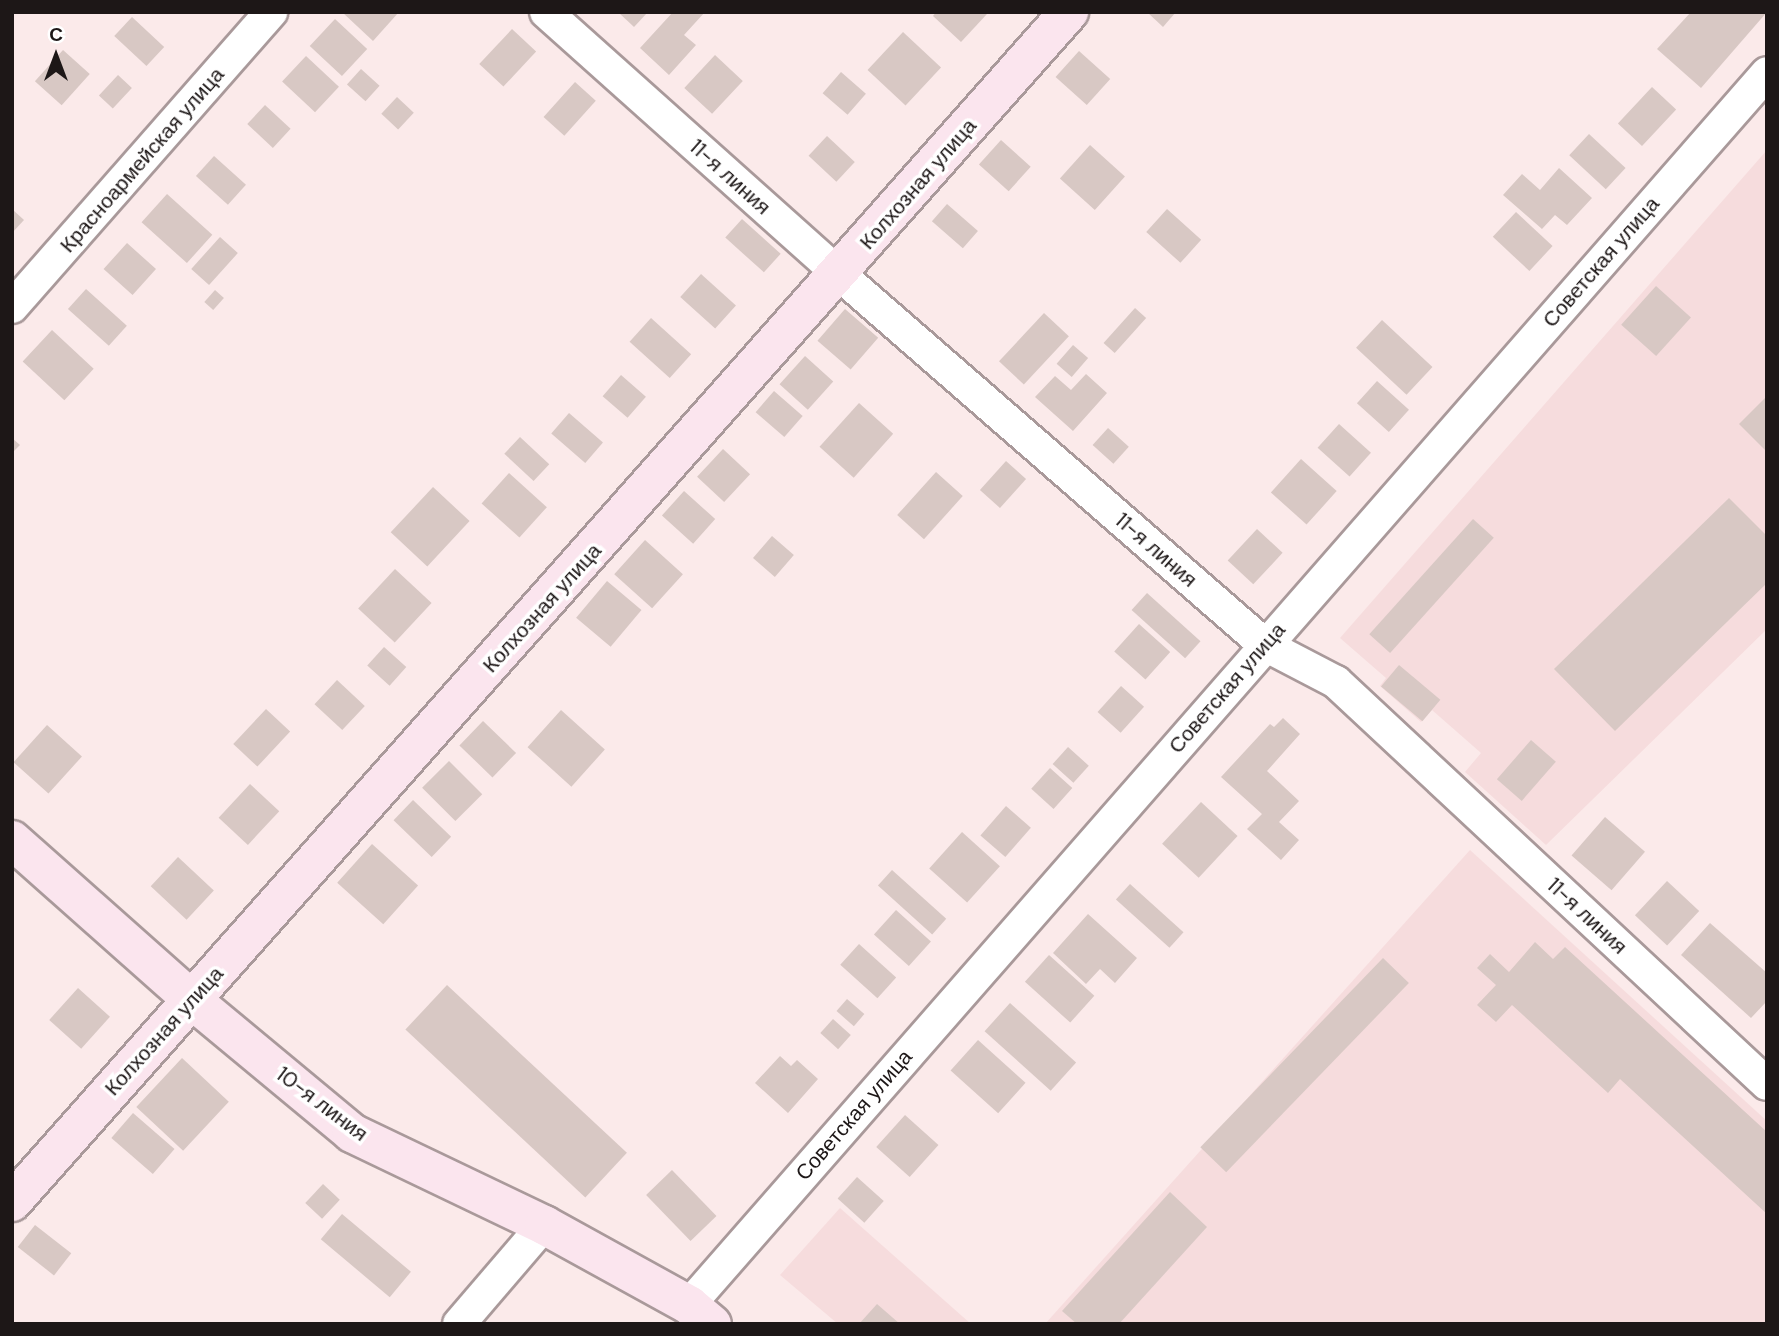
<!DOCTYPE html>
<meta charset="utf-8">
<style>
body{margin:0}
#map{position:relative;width:1779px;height:1336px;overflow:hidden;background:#fbeaea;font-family:"DM Sans",sans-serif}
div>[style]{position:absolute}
.built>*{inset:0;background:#f6dcdd}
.building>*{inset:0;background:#d8c8c4;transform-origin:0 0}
.roads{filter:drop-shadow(2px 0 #a9999a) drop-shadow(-2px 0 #a9999a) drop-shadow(0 2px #a9999a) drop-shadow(0 -2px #a9999a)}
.street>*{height:32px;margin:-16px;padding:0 16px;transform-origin:16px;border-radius:16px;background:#fff}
.secondary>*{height:38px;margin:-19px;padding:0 19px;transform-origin:19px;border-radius:19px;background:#fbe5ee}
span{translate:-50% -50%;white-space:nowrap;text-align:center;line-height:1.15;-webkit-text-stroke:7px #fff;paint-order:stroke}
.street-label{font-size:21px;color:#1d1717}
.frame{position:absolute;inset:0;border:14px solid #1d1717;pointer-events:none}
.north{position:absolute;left:21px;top:21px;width:70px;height:70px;-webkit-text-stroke:5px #fff;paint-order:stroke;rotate:0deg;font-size:19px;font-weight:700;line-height:28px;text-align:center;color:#1d1717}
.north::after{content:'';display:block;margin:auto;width:24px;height:32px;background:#1d1717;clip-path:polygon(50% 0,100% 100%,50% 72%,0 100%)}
</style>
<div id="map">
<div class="built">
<div style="clip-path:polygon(1767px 150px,1767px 629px,1546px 845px,1465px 772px,1481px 753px,1432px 710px,1421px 722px,1380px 686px,1386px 678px,1340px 638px)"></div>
<div style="clip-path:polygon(1470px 850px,1767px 1121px,1767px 1324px,1045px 1324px)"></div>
<div style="clip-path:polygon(840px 1208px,971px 1324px,838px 1324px,780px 1275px)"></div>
</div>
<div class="building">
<div style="clip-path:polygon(342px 12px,399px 12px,373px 41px)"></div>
<div style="clip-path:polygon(618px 12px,648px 12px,634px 27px)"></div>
<div style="clip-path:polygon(673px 12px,705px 12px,684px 35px,696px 45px,669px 75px,640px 48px)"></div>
<div style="clip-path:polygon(936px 12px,985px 12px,987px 14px,961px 42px,933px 16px)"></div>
<div style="clip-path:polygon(1147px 12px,1176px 12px,1163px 27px)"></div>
<div style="clip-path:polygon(1691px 12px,1767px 12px,1701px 88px,1657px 49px)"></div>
<div style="left:132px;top:17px;width:44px;height:26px;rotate:43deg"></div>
<div style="left:335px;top:19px;width:44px;height:37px;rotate:43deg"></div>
<div style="left:512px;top:29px;width:33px;height:48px;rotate:43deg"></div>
<div style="left:903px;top:32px;width:52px;height:52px;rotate:43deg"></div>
<div style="left:63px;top:50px;width:36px;height:42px;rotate:42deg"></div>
<div style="left:1079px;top:51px;width:42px;height:35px;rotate:42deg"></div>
<div style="left:715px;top:55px;width:38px;height:45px;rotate:43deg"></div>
<div style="left:306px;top:56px;width:45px;height:35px;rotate:43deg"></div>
<div style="left:361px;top:69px;width:25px;height:21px;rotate:42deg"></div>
<div style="left:841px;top:72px;width:33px;height:28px;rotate:41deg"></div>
<div style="left:118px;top:75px;width:19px;height:28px;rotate:43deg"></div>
<div style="left:575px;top:82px;width:28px;height:47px;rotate:42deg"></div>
<div style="left:1652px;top:87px;width:33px;height:50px;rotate:43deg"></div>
<div style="left:397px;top:97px;width:23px;height:23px;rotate:43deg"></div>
<div style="left:265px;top:105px;width:35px;height:26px;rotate:43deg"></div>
<div style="left:1589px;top:134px;width:50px;height:29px;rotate:43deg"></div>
<div style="left:827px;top:136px;width:38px;height:27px;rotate:43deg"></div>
<div style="left:1001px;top:140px;width:40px;height:33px;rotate:42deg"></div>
<div style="left:1090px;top:145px;width:47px;height:45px;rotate:42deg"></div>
<div style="left:214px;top:156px;width:43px;height:27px;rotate:42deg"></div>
<div style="clip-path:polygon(1559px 168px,1592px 198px,1567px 225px,1555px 215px,1542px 229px,1503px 195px,1522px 174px,1540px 190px)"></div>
<div style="left:167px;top:194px;width:61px;height:38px;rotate:42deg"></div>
<div style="left:947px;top:204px;width:41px;height:23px;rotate:41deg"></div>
<div style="clip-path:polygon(12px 209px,24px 220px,12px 233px)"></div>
<div style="left:1167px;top:209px;width:46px;height:31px;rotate:42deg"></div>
<div style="left:1516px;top:212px;width:50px;height:34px;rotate:43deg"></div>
<div style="left:742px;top:219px;width:52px;height:25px;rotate:42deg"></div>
<div style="left:220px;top:237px;width:24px;height:43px;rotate:42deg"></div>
<div style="left:127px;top:243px;width:39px;height:35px;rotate:42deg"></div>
<div style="left:701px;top:274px;width:47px;height:31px;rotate:42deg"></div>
<div style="left:1656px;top:286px;width:47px;height:52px;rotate:42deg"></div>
<div style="left:86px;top:289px;width:55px;height:27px;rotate:42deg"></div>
<div style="left:215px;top:290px;width:12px;height:16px;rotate:42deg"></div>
<div style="left:1135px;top:308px;width:15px;height:47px;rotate:42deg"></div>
<div style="left:845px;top:309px;width:44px;height:42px;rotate:41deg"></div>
<div style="left:1044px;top:313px;width:34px;height:66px;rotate:43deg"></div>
<div style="left:651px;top:318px;width:54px;height:32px;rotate:42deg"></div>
<div style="left:1382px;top:320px;width:69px;height:38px;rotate:43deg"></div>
<div style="left:52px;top:330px;width:57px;height:43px;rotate:43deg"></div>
<div style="left:1073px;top:345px;width:20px;height:25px;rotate:41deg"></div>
<div style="left:805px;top:356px;width:38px;height:38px;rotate:42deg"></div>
<div style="clip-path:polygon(1086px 374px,1107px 393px,1073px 431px,1035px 397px,1055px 376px,1071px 390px)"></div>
<div style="left:621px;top:375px;width:33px;height:28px;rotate:41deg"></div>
<div style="left:1377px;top:381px;width:43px;height:30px;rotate:42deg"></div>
<div style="left:774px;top:391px;width:38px;height:28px;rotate:41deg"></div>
<div style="clip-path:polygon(1767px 396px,1767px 452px,1739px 424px)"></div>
<div style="left:859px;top:403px;width:46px;height:59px;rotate:42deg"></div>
<div style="left:569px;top:413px;width:45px;height:27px;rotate:41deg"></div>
<div style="left:1339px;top:424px;width:43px;height:32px;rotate:42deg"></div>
<div style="left:1108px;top:428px;width:28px;height:23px;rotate:42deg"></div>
<div style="left:520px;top:437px;width:40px;height:23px;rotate:43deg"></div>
<div style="clip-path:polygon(12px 438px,20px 445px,12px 453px)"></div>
<div style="left:723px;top:449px;width:37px;height:38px;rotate:43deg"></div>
<div style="left:1301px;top:459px;width:48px;height:45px;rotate:42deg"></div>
<div style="left:1006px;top:461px;width:27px;height:39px;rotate:42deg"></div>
<div style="left:936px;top:472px;width:36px;height:58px;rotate:42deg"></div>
<div style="left:509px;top:473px;width:51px;height:41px;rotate:42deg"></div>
<div style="left:433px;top:487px;width:50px;height:62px;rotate:43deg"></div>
<div style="left:684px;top:491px;width:42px;height:33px;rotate:42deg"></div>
<div style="clip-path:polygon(1729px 498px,1767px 536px,1767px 583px,1615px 731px,1554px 669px)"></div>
<div style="left:1473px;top:519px;width:28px;height:155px;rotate:42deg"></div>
<div style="left:1257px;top:529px;width:35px;height:43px;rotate:43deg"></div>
<div style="left:772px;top:536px;width:29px;height:29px;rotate:41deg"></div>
<div style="left:645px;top:540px;width:51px;height:46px;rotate:42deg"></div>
<div style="left:395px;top:569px;width:50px;height:54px;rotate:43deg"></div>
<div style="left:607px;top:581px;width:45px;height:48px;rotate:40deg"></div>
<div style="left:1147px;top:593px;width:72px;height:23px;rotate:42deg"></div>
<div style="left:1139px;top:624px;width:42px;height:37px;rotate:42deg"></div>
<div style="left:384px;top:647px;width:30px;height:25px;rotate:42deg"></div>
<div style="left:1399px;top:665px;width:54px;height:28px;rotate:40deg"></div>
<div style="left:337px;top:680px;width:38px;height:33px;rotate:43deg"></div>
<div style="left:1121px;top:686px;width:31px;height:35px;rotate:42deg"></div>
<div style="left:266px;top:709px;width:33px;height:48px;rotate:43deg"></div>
<div style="left:561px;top:710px;width:59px;height:50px;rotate:42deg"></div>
<div style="clip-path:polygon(1283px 718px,1300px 734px,1267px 771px,1299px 801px,1279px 822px,1299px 840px,1281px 860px,1247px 829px,1262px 814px,1221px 777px,1270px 724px,1274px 727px)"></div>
<div style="left:483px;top:721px;width:46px;height:34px;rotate:44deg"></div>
<div style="left:47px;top:725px;width:47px;height:50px;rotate:42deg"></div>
<div style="left:1531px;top:740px;width:33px;height:52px;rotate:41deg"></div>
<div style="left:1068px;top:747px;width:28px;height:23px;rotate:42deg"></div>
<div style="left:449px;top:761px;width:47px;height:38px;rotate:45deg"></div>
<div style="left:1050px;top:768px;width:30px;height:28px;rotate:42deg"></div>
<div style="left:250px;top:784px;width:40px;height:46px;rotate:43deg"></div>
<div style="left:413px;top:800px;width:53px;height:28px;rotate:44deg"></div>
<div style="left:1201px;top:802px;width:50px;height:57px;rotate:43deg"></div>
<div style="left:1006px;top:806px;width:33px;height:39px;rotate:41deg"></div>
<div style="left:1605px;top:817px;width:53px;height:51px;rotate:41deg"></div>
<div style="left:962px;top:832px;width:51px;height:49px;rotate:42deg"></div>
<div style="left:372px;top:844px;width:62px;height:52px;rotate:42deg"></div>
<div style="left:178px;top:857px;width:49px;height:40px;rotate:43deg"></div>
<div style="left:892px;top:870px;width:73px;height:21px;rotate:42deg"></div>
<div style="left:1667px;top:881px;width:44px;height:47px;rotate:43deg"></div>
<div style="left:1130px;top:884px;width:72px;height:21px;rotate:42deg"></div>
<div style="left:896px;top:910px;width:47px;height:33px;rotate:42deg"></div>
<div style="clip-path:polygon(1088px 914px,1137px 958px,1115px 983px,1100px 969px,1086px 984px,1053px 953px)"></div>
<div style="clip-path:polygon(1710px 923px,1767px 973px,1767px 1001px,1751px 1018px,1681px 955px)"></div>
<div style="clip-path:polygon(1535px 942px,1553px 959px,1565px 947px,1767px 1132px,1767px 1214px,1620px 1079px,1608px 1093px,1512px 1005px,1496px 1022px,1477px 1005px,1496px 985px,1477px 968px,1490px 954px,1509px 972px)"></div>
<div style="left:859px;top:944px;width:50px;height:28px;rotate:42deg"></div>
<div style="left:1049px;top:955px;width:61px;height:36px;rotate:42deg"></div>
<div style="left:1383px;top:958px;width:36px;height:263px;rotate:44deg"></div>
<div style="left:447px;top:985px;width:246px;height:61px;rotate:43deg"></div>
<div style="left:78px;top:988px;width:43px;height:43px;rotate:42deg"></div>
<div style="left:847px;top:999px;width:23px;height:16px;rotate:41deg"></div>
<div style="left:1010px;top:1003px;width:89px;height:38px;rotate:42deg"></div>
<div style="left:833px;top:1019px;width:24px;height:19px;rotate:42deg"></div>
<div style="left:978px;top:1040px;width:64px;height:41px;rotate:42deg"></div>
<div style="clip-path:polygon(780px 1056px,791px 1066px,797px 1060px,818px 1079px,788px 1113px,755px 1083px)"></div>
<div style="left:182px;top:1058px;width:64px;height:67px;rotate:43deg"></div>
<div style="left:133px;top:1113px;width:55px;height:33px;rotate:41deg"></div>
<div style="left:905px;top:1115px;width:45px;height:43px;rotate:42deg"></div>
<div style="left:672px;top:1170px;width:64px;height:36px;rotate:46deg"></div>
<div style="left:857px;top:1177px;width:36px;height:29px;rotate:42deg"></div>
<div style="left:323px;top:1184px;width:23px;height:26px;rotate:43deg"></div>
<div style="clip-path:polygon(1170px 1192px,1207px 1227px,1119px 1324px,1077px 1324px,1062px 1311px)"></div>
<div style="left:342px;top:1214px;width:90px;height:33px;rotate:40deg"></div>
<div style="left:35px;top:1225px;width:46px;height:28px;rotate:38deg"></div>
<div style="clip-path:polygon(877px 1304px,900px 1324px,859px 1324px)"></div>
</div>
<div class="roads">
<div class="street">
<div style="left:546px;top:12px;width:393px;rotate:41.8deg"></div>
<div style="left:839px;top:274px;width:565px;rotate:41.05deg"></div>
<div style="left:1265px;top:645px;width:80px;rotate:27.5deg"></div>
<div style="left:1336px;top:682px;width:589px;rotate:43.01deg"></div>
<div style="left:12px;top:307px;width:393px;rotate:-48.7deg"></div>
<div style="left:689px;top:1305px;width:1637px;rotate:-48.81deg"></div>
<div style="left:459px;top:1324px;width:130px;rotate:-49.4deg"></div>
</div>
<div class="secondary">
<div style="left:12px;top:840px;width:241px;rotate:41.6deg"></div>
<div style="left:192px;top:1000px;width:208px;rotate:39.7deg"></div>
<div style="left:352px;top:1133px;width:213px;rotate:25.6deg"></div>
<div style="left:544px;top:1225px;width:166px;rotate:28.9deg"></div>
<div style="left:689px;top:1305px;width:30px;rotate:40deg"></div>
<div style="left:12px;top:1202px;width:1592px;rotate:-48.39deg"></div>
</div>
</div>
<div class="street-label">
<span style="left:142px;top:160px;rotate:-49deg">Красноармейская улица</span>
<span style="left:730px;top:177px;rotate:42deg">11-я линия</span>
<span style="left:918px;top:184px;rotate:-49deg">Колхозная улица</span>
<span style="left:1601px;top:262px;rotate:-49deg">Советская улица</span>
<span style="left:1156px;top:550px;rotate:41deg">11-я линия</span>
<span style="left:542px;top:608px;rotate:-48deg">Колхозная улица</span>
<span style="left:1227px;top:688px;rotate:-49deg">Советская улица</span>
<span style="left:1587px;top:916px;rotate:43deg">11-я линия</span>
<span style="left:164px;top:1031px;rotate:-48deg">Колхозная улица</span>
<span style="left:322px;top:1104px;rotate:37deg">10-я линия</span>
<span style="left:854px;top:1115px;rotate:-49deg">Советская улица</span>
</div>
<div class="frame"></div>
<div class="north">С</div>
</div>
